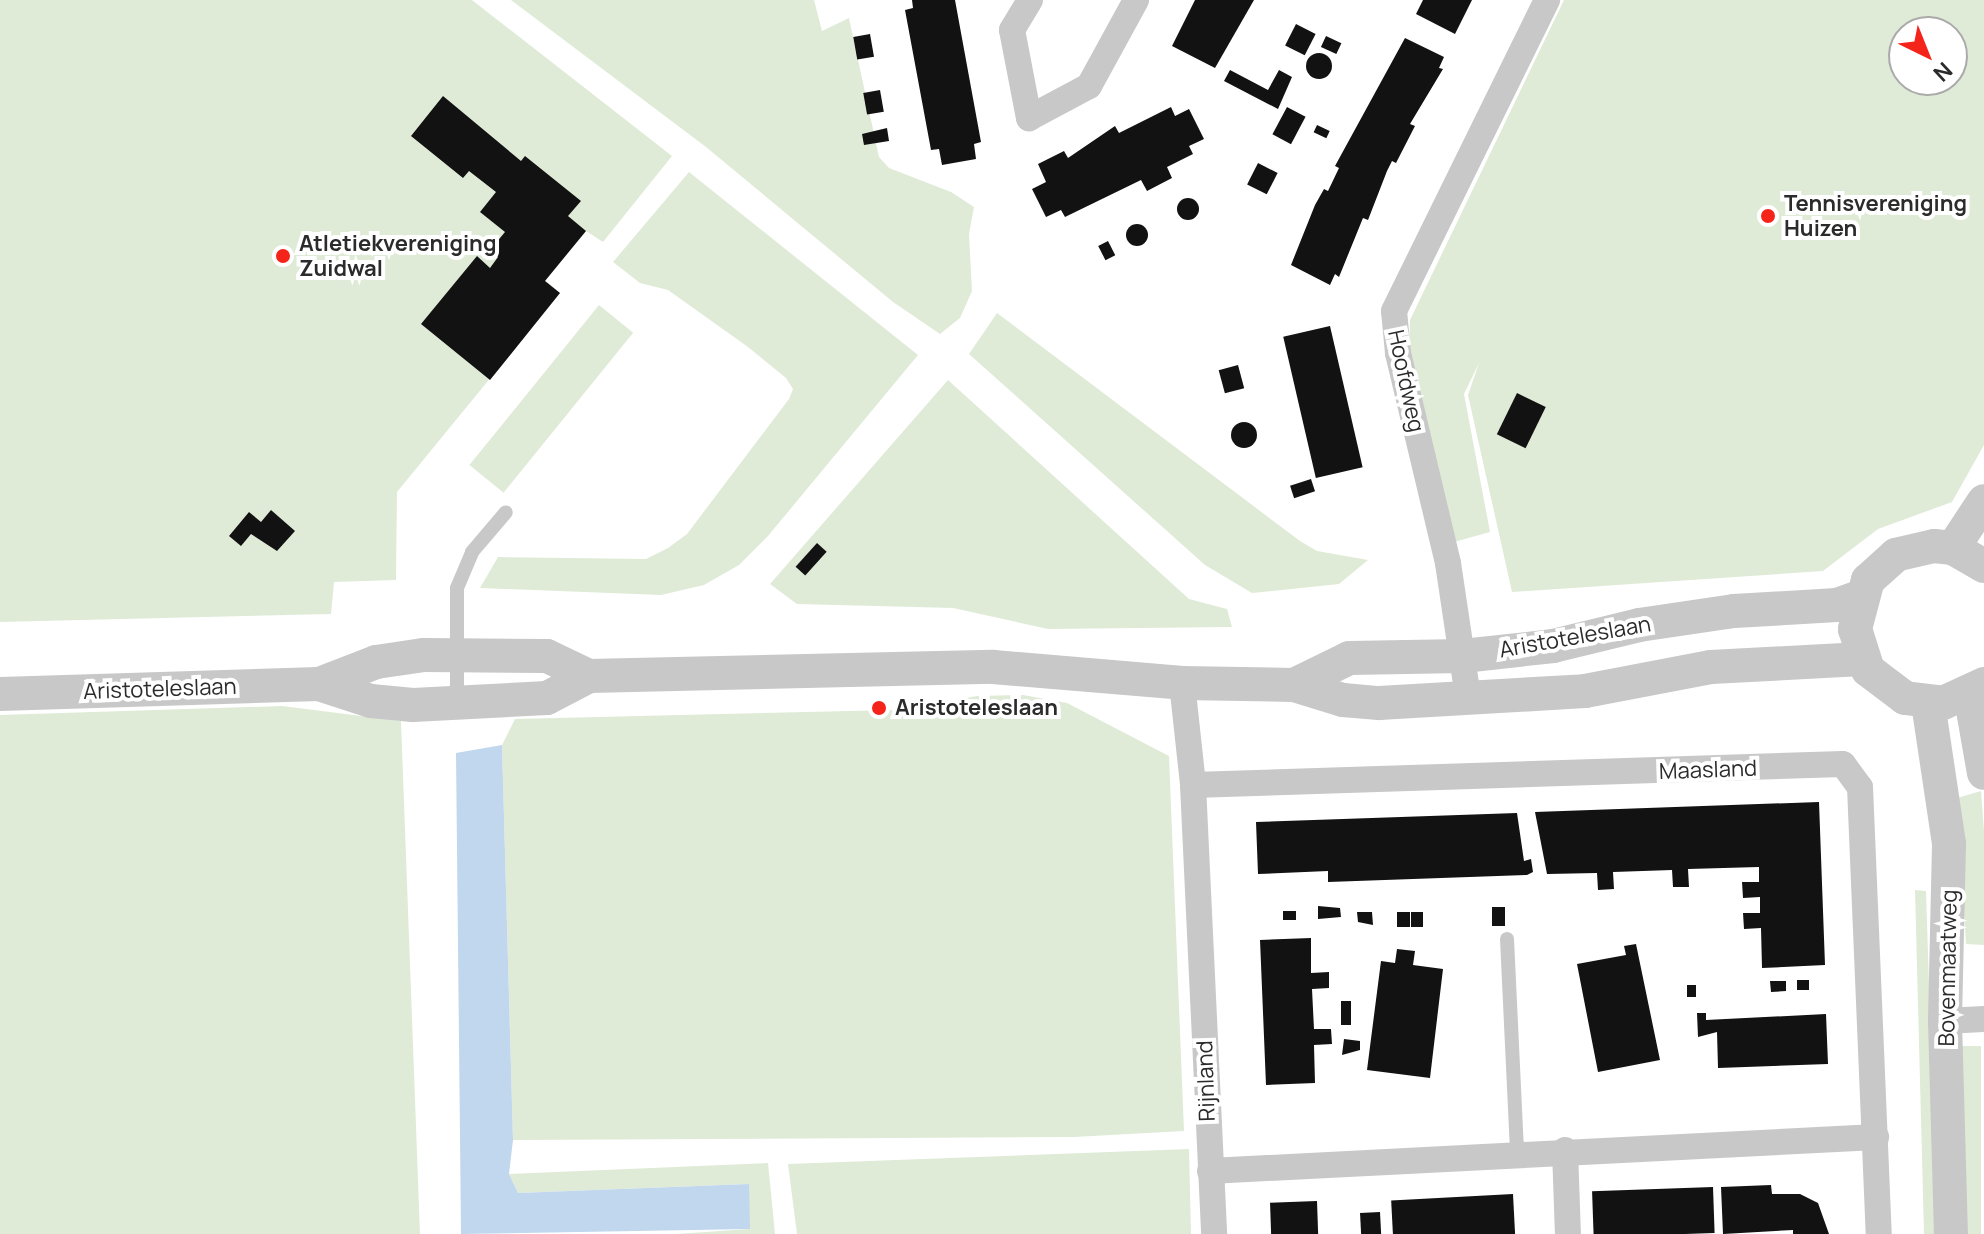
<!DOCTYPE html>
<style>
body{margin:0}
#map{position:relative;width:1984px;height:1234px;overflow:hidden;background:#fff;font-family:Manrope,sans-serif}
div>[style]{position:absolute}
.green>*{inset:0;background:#dfebd7;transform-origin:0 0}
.water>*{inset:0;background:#c0d7ee}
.building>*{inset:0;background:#121212;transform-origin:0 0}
.round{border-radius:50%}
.service>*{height:14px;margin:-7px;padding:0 7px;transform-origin:7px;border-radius:7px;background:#c8c8c8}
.minor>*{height:26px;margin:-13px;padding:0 13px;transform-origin:13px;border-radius:13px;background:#c8c8c8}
.tertiary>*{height:34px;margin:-17px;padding:0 17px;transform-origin:17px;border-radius:17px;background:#c8c8c8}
.dots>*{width:22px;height:22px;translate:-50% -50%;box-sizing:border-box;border:4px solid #fff;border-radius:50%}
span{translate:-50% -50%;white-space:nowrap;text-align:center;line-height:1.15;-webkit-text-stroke:8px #fff;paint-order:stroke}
.poi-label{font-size:22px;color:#2b2b2b;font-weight:700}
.left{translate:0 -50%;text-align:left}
.street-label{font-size:22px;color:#2b2b2b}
.north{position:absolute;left:1888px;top:16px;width:80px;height:80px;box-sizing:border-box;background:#fff;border:2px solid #aaa;border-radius:50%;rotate:137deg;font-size:22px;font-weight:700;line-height:32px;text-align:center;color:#2b2b2b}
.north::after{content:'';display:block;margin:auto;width:28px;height:36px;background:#f5241b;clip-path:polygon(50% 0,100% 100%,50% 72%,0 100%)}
</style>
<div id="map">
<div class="green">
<div style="clip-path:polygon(0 0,472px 0,672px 156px,603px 242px,586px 231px,545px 280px,560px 293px,397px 492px,396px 580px,334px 582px,331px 614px,0 622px)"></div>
<div style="clip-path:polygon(511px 0,814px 0,822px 31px,849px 18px,879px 157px,889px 168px,951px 192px,974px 207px,969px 234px,972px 291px,960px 318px,940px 334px,893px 302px,706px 147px)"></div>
<div style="clip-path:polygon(evenodd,1564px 0,1984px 0,1984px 445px,1952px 502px,1878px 529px,1823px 571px,1512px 592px,1468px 395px,1479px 363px,1464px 394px,1490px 532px,1454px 542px,1409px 358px,1410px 320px,1564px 0,1904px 32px,1952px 32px,1952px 80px,1904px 80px,1904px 32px)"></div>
<div style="clip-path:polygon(689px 172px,918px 355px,768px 536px,739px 565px,704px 585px,661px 595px,480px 588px,498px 557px,646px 559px,668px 548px,687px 534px,789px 399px,793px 389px,786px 378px,748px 347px,668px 290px,640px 283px,613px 262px)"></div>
<div style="left:599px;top:305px;width:44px;height:206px;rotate:39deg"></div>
<div style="clip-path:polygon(997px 313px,1300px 541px,1317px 551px,1368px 560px,1339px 584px,1252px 593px,1205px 565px,969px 354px)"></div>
<div style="clip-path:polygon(948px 380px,1189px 599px,1227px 609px,1232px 627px,1048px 629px,953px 608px,797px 604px,770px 584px)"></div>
<div style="clip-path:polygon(1023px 695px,1067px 703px,1169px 756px,1184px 1131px,1074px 1137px,513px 1140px,502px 745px,515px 719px,893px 710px,977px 696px)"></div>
<div style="clip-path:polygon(282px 706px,401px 721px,420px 1234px,0 1234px,0 715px)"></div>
<div style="clip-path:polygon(1981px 791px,1984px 831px,1984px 945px,1966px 944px,1957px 798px)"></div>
<div style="clip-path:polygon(1915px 890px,1926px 891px,1937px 1234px,1924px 1234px)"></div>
<div style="left:1961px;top:1046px;width:20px;height:188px"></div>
<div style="clip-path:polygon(1189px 1149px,1191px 1234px,797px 1234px,788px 1164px)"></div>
<div style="clip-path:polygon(768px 1163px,775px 1234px,676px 1234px,749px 1229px,748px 1184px,518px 1193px,509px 1174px)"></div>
</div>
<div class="water">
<div style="clip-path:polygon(502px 745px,513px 1140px,509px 1174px,518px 1193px,749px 1184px,750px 1229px,461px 1234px,456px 753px)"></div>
</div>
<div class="building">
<div style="clip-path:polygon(912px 0,955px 0,981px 142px,974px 144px,976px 159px,942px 165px,939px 149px,931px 150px,905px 10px,913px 8px)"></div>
<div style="clip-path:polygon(1195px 0,1254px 0,1215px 68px,1172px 46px)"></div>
<div style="clip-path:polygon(1423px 0,1472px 0,1455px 34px,1416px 14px)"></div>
<div style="left:1296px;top:24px;width:22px;height:24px;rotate:27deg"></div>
<div style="left:870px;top:34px;width:23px;height:17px;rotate:80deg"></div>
<div style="left:1326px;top:36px;width:17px;height:12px;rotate:25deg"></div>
<div style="clip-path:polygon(1405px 38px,1444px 57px,1439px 68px,1443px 69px,1410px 124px,1415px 126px,1396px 163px,1392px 161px,1387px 171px,1368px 220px,1363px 218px,1339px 277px,1335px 274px,1330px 285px,1291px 265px,1315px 205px,1324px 189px,1328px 191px,1339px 168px,1335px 166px)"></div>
<div class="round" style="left:1306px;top:53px;width:26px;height:26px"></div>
<div style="clip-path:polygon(1230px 70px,1268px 90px,1279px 70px,1292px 77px,1278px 109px,1224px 81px)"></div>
<div style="left:880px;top:90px;width:22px;height:17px;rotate:80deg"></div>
<div style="clip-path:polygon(443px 96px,521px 161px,525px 156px,581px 201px,568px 216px,586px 231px,545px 281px,560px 293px,490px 380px,421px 324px,477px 256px,490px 268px,498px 257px,490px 250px,505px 232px,480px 212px,496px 192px,469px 171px,463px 178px,411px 136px)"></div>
<div style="clip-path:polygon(1171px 107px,1175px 116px,1189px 109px,1204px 139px,1189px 146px,1193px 154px,1167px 167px,1172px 178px,1147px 191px,1141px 180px,1065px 217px,1061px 210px,1046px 217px,1032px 189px,1046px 182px,1038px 164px,1064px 151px,1068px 158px,1115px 126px,1119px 133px)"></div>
<div style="left:1287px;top:107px;width:21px;height:31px;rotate:28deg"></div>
<div style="left:1317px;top:125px;width:14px;height:8px;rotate:25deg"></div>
<div style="clip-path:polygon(887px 128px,889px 141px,864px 145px,862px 134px)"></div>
<div style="left:1258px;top:163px;width:22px;height:24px;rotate:27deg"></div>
<div class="round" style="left:1177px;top:198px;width:22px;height:22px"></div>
<div class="round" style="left:1126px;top:224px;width:22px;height:22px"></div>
<div style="left:1108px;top:241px;width:16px;height:11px;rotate:63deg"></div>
<div style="left:1330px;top:326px;width:145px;height:48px;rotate:77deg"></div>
<div style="left:1238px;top:365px;width:24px;height:20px;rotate:75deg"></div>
<div style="left:1517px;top:393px;width:32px;height:46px;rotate:26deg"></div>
<div class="round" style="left:1231px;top:422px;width:26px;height:26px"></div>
<div style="left:1311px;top:479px;width:13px;height:22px;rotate:72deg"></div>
<div style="clip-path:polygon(271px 510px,295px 531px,277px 551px,251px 534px,241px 546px,229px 536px,249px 512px,261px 522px)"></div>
<div style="left:817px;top:543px;width:13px;height:32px;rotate:42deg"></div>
<div style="clip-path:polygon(1819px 802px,1825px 965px,1762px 968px,1761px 928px,1744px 929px,1743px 913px,1760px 913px,1760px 897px,1743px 898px,1742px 882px,1759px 882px,1759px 867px,1688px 869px,1689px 887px,1673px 887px,1672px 870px,1613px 872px,1614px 889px,1598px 890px,1597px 873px,1547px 874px,1535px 812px)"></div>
<div style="clip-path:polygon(1517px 813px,1524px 861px,1531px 859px,1533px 872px,1527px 875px,1328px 882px,1328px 871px,1258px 874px,1256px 822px)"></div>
<div style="clip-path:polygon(1318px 906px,1340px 908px,1341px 917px,1318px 919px)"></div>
<div style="left:1492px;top:907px;width:13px;height:19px"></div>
<div style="left:1296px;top:911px;width:9px;height:13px;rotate:90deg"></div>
<div style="clip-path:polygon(1357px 912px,1372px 912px,1373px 925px,1358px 922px)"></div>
<div style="left:1397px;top:912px;width:13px;height:15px"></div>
<div style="left:1411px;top:912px;width:12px;height:15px"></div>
<div style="clip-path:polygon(1311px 938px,1311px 973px,1329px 972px,1329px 988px,1312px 989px,1314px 1029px,1331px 1029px,1332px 1044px,1314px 1045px,1315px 1083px,1266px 1085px,1260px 940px)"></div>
<div style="clip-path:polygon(1636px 944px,1660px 1060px,1598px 1072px,1577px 964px,1626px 955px,1624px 946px)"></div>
<div style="clip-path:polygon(1397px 949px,1415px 951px,1413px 965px,1443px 969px,1430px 1078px,1367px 1070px,1381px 961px,1395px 963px)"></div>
<div style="left:1809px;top:980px;width:10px;height:12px;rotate:90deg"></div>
<div style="clip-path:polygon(1770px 981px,1786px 981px,1786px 991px,1771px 992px)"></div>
<div style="left:1687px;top:985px;width:9px;height:12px"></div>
<div style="left:1351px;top:1001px;width:24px;height:10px;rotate:90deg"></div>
<div style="clip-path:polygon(1697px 1013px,1706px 1013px,1706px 1020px,1826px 1014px,1828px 1064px,1718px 1068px,1717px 1032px,1698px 1037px)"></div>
<div style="clip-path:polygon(1344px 1039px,1360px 1041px,1360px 1050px,1342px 1055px)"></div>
<div style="clip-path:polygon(1771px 1185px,1772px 1194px,1800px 1194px,1818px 1203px,1829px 1234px,1793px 1234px,1793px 1230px,1723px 1234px,1721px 1187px)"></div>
<div style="left:1713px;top:1187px;width:46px;height:121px;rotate:88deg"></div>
<div style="left:1513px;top:1194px;width:40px;height:122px;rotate:87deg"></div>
<div style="left:1317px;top:1201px;width:33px;height:47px;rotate:88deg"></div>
<div style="left:1380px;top:1212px;width:22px;height:20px;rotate:87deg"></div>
</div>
<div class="service">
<div style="left:457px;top:702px;width:114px;rotate:-90deg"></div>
<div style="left:457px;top:588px;width:39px;rotate:-67deg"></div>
<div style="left:472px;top:552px;width:52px;rotate:-49.6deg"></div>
<div style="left:1507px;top:939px;width:213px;rotate:87.3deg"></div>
</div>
<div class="minor">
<div style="left:1030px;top:0;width:35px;rotate:121deg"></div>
<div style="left:1012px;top:30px;width:90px;rotate:79.1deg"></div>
<div style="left:1029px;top:118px;width:68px;rotate:-28.1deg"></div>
<div style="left:1089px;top:86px;width:98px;rotate:-61.3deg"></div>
<div style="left:1182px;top:683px;width:103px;rotate:83.8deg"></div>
<div style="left:1193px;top:785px;width:449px;rotate:87.3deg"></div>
<div style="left:1468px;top:697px;width:135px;rotate:-98.5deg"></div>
<div style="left:1448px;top:563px;width:216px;rotate:-103.4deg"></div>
<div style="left:1398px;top:353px;width:42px;rotate:-95.4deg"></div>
<div style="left:1394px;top:311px;width:347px;rotate:-63.8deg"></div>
<div style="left:1193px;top:785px;width:650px;rotate:-1.85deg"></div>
<div style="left:1843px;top:764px;width:29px;rotate:54deg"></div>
<div style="left:1860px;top:787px;width:447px;rotate:87.6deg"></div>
<div style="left:1945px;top:1021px;width:39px;rotate:-3deg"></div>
<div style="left:1565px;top:1150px;width:84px;rotate:88deg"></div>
<div style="left:1210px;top:1171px;width:667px;rotate:-2.92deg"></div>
</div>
<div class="tertiary">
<div style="left:1953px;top:548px;width:56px;rotate:-56.6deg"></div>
<div style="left:1984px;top:566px;width:36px;rotate:-150deg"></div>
<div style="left:1953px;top:548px;width:19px;rotate:-174deg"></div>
<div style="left:1934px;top:546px;width:39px;rotate:167deg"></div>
<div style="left:1896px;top:555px;width:38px;rotate:138deg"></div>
<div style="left:1868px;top:580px;width:51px;rotate:104.9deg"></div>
<div style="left:1855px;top:629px;width:43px;rotate:72.4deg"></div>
<div style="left:1868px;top:670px;width:46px;rotate:37.1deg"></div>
<div style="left:1905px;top:698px;width:38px;rotate:7deg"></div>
<div style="left:1943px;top:703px;width:45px;rotate:-24.9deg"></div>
<div style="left:319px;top:684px;width:61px;rotate:-21.1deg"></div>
<div style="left:376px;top:662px;width:49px;rotate:-8.3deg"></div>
<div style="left:424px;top:655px;width:123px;rotate:0.5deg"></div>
<div style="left:547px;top:656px;width:47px;rotate:25.5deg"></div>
<div style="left:1294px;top:685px;width:61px;rotate:-26.1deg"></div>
<div style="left:1349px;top:658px;width:114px;rotate:-1deg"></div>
<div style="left:1463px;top:656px;width:91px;rotate:-6.3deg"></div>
<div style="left:1553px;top:646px;width:89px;rotate:-13.7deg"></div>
<div style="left:1639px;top:625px;width:96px;rotate:-8.4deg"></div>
<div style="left:1734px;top:611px;width:103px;rotate:-3.3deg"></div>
<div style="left:1837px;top:605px;width:23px;rotate:-20deg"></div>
<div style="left:1970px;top:693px;width:81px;rotate:80.1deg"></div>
<div style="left:0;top:694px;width:319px;rotate:-1.8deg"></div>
<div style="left:319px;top:684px;width:55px;rotate:18.1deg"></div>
<div style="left:371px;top:701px;width:42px;rotate:5.4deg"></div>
<div style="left:413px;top:705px;width:134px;rotate:-3deg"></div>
<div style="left:547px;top:698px;width:47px;rotate:-27.6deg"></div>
<div style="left:589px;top:676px;width:404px;rotate:-1.3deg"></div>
<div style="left:993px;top:667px;width:190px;rotate:4.8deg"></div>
<div style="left:1182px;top:683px;width:112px;rotate:1deg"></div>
<div style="left:1294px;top:685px;width:51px;rotate:17deg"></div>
<div style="left:1343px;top:700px;width:36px;rotate:5deg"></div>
<div style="left:1379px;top:703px;width:206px;rotate:-3.3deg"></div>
<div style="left:1585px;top:691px;width:128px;rotate:-10.8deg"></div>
<div style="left:1711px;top:667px;width:151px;rotate:-3deg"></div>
<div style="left:1928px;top:703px;width:143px;rotate:81.5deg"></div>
<div style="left:1949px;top:844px;width:177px;rotate:91.3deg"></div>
<div style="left:1945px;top:1021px;width:213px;rotate:88.4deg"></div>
</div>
<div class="dots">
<div style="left:1768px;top:216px;background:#f5241b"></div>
<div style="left:283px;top:256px;background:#f5241b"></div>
<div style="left:879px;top:708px;background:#f5241b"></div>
</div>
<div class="poi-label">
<span class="left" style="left:1784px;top:216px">Tennisvereniging<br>Huizen</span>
<span class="left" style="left:299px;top:256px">Atletiekvereniging<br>Zuidwal</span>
<span class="left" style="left:895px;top:708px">Aristoteleslaan</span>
</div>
<div class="street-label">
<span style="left:1406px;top:381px;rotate:78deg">Hoofdweg</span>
<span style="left:1575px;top:637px;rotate:-10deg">Aristoteleslaan</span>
<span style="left:160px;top:689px;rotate:-2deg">Aristoteleslaan</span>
<span style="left:1708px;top:770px;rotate:-2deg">Maasland</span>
<span style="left:1948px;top:968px;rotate:-89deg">Bovenmaatweg</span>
<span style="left:1206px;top:1081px;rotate:-92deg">Rijnland</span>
</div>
<div class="north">N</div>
</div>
